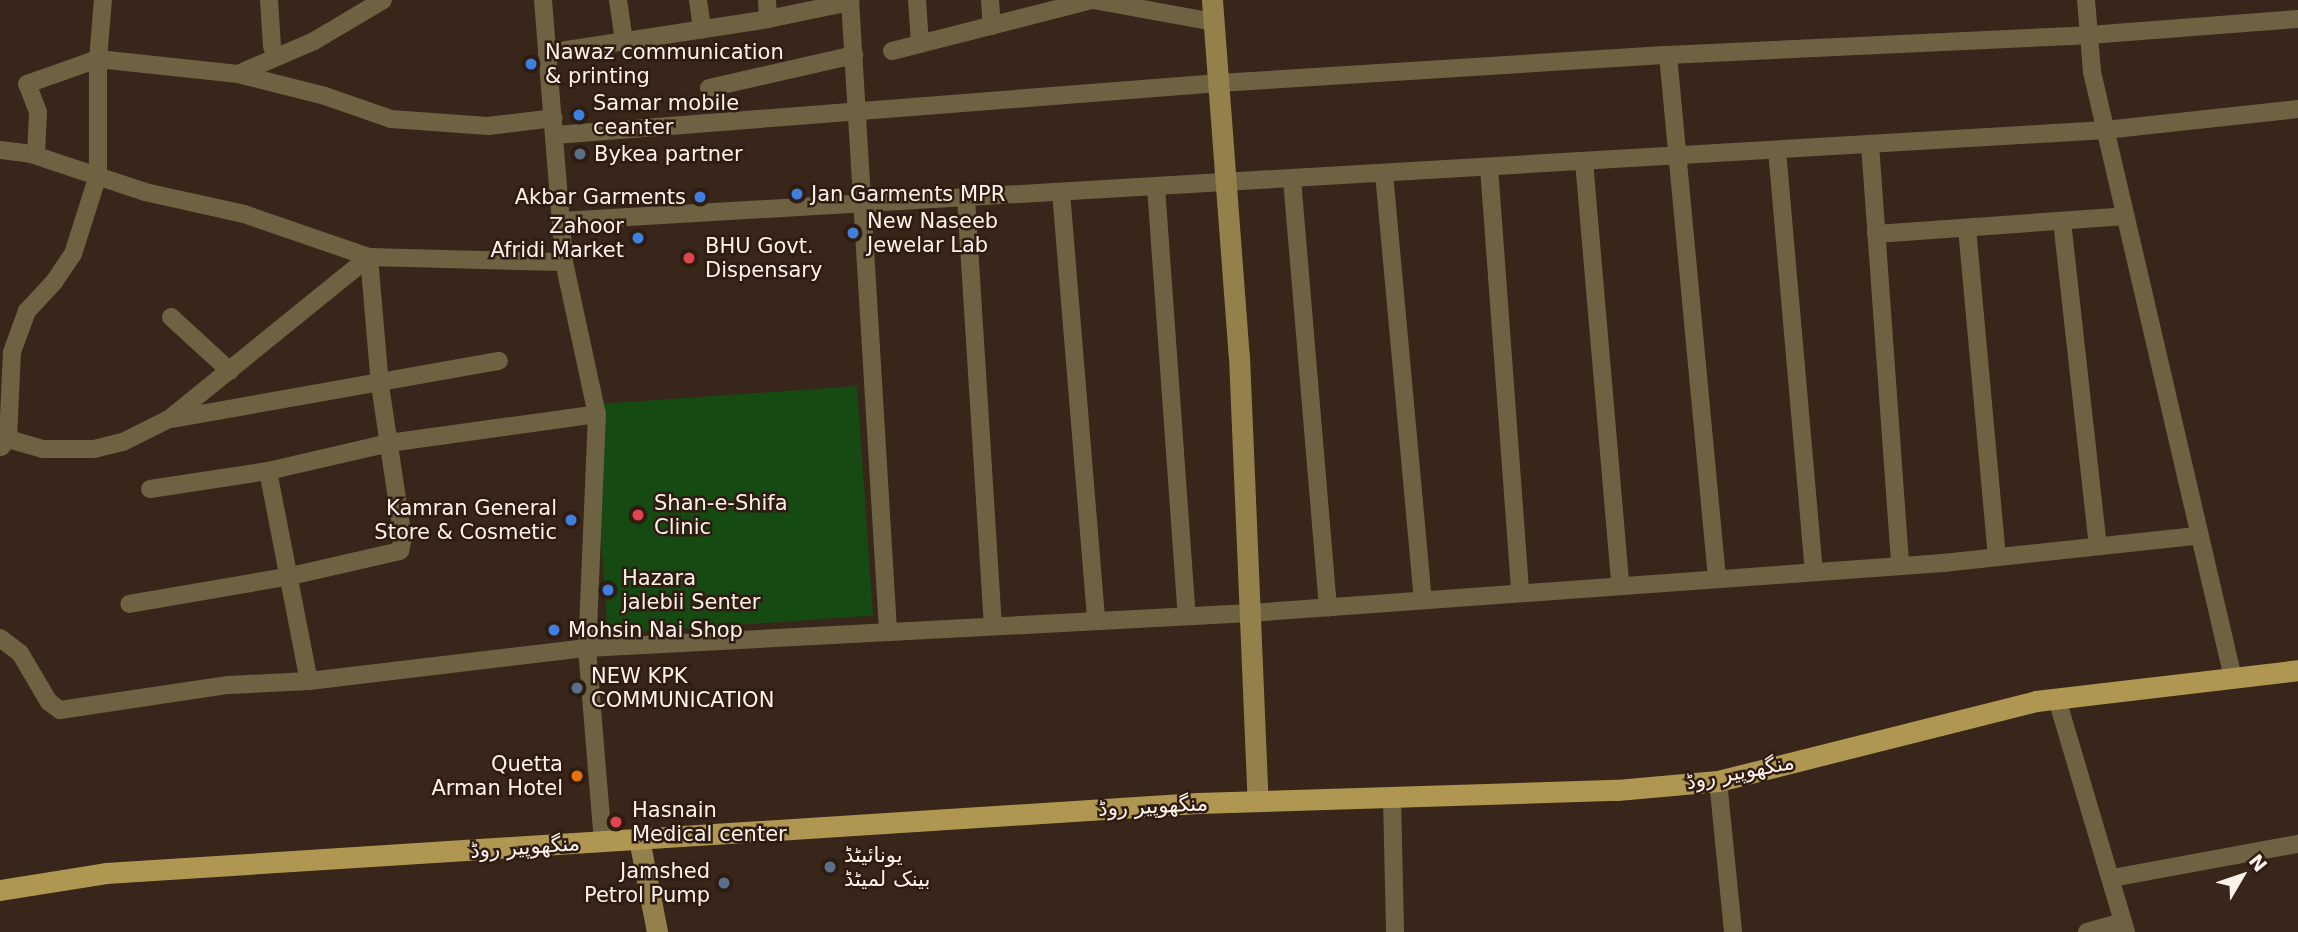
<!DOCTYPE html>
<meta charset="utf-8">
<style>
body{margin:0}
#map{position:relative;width:2298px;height:932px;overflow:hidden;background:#38261a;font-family:"DejaVu Sans","Noto Sans Arabic",sans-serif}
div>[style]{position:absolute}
.green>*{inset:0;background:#164a13;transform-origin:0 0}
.street>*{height:18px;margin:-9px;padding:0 9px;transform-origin:9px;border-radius:9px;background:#6d6241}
.secondary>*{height:21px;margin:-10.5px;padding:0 10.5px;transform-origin:10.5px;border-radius:10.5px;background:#93804b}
.primary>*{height:21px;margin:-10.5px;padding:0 10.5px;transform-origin:10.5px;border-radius:10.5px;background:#b09751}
.dots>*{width:19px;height:19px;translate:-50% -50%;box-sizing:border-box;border:4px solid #2e1c11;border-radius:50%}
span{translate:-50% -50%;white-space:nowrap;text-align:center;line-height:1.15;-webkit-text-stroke:5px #2e1c11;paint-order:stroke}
.poi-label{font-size:21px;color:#fef2ea}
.left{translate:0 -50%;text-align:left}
.right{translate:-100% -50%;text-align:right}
.street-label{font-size:21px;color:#fef2ea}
.north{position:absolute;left:2207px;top:841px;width:70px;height:70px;-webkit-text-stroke:5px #2e1c11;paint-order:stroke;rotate:51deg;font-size:19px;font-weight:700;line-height:28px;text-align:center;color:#fef2ea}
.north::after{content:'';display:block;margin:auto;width:24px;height:32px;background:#fef2ea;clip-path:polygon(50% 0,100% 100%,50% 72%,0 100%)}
</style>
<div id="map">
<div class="green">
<div style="left:857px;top:386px;width:230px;height:266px;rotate:86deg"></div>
</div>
<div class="street">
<div style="left:269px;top:0;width:47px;rotate:86.3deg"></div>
<div style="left:543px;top:0;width:263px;rotate:85.4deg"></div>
<div style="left:564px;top:262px;width:156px;rotate:77.8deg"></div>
<div style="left:597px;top:414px;width:234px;rotate:92.4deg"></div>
<div style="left:587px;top:648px;width:195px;rotate:85.3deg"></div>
<div style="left:618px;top:0;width:41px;rotate:81.7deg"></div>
<div style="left:698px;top:0;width:30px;rotate:82deg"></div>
<div style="left:767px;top:0;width:19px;rotate:87deg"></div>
<div style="left:850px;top:0;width:631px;rotate:86.55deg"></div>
<div style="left:917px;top:0;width:44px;rotate:86.1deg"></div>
<div style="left:990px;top:0;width:26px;rotate:86deg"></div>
<div style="left:1093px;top:0;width:123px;rotate:10.3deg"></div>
<div style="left:2086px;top:0;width:72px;rotate:85.2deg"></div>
<div style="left:2092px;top:72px;width:622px;rotate:76.9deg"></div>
<div style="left:892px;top:51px;width:206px;rotate:-14.3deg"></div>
<div style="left:547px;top:53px;width:224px;rotate:-8.7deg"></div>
<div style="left:768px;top:19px;width:84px;rotate:-11.7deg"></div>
<div style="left:1668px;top:55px;width:525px;rotate:84.65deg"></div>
<div style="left:238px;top:74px;width:83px;rotate:-23.5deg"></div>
<div style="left:314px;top:41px;width:80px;rotate:-30.7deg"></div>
<div style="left:709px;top:88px;width:149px;rotate:-12.8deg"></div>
<div style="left:555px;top:135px;width:666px;rotate:-4.48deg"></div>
<div style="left:1219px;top:83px;width:450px;rotate:-3.6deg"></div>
<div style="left:1668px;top:55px;width:421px;rotate:-2.7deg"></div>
<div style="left:2089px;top:35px;width:210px;rotate:-4.4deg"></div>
<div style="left:1870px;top:144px;width:422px;rotate:85.9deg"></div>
<div style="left:0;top:150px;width:31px;rotate:7deg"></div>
<div style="left:31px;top:154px;width:120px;rotate:18.4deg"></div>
<div style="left:145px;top:192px;width:101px;rotate:12.5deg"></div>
<div style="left:244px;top:214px;width:132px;rotate:19deg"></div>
<div style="left:369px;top:257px;width:128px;rotate:85.1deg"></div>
<div style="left:380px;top:385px;width:155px;rotate:81.5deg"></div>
<div style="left:403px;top:538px;width:13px;rotate:103deg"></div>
<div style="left:400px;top:551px;width:112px;rotate:167.1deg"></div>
<div style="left:291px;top:576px;width:164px;rotate:170.2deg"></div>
<div style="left:1777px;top:150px;width:423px;rotate:85deg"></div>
<div style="left:36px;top:155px;width:43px;rotate:-87.3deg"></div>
<div style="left:38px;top:112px;width:30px;rotate:-111deg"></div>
<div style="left:27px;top:84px;width:75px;rotate:-19.4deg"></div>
<div style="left:98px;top:59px;width:141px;rotate:6.1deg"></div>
<div style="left:238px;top:74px;width:90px;rotate:14.2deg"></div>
<div style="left:325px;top:96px;width:70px;rotate:19.2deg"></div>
<div style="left:391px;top:119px;width:97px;rotate:4.1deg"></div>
<div style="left:488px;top:126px;width:66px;rotate:-6.9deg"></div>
<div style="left:1584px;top:161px;width:426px;rotate:85.1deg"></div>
<div style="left:1489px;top:167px;width:426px;rotate:85.8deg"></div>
<div style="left:1384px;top:173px;width:428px;rotate:84.8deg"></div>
<div style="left:1292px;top:179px;width:430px;rotate:85.2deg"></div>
<div style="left:1156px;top:187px;width:430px;rotate:85.9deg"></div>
<div style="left:1061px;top:192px;width:429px;rotate:85.3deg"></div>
<div style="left:966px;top:198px;width:428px;rotate:86.4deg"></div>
<div style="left:561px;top:221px;width:1547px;rotate:-3.37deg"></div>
<div style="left:2105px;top:130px;width:194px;rotate:-6.2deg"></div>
<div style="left:2062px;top:221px;width:327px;rotate:83.7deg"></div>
<div style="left:1967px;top:228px;width:330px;rotate:84.8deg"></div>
<div style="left:1876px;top:234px;width:250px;rotate:-4.1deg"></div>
<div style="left:171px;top:317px;width:80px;rotate:42.5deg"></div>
<div style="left:172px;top:419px;width:332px;rotate:-10.1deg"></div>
<div style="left:8px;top:439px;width:35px;rotate:16deg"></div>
<div style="left:42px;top:449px;width:52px"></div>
<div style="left:94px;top:449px;width:30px;rotate:-14deg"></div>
<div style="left:123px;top:442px;width:51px;rotate:-26.6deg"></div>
<div style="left:169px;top:419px;width:257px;rotate:-39deg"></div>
<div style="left:369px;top:257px;width:195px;rotate:1.5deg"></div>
<div style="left:1px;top:447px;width:11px;rotate:-49deg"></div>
<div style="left:8px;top:439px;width:87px;rotate:-87.4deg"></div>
<div style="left:12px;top:352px;width:44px;rotate:-69.9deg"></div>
<div style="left:27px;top:311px;width:40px;rotate:-47deg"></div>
<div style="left:54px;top:282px;width:34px;rotate:-56deg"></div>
<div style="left:73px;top:254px;width:83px;rotate:-72.4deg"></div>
<div style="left:98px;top:175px;width:116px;rotate:-90deg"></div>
<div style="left:98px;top:59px;width:59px;rotate:-85.2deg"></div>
<div style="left:268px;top:471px;width:214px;rotate:79deg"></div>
<div style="left:150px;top:489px;width:119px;rotate:-8.7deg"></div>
<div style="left:268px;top:471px;width:124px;rotate:-13deg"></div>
<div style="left:389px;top:443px;width:210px;rotate:-7.9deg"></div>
<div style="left:0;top:638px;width:25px;rotate:37deg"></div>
<div style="left:20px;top:653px;width:57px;rotate:59.4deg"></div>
<div style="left:49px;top:702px;width:14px;rotate:36deg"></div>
<div style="left:60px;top:710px;width:170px;rotate:-8.5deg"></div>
<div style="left:228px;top:685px;width:81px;rotate:-2.8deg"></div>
<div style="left:309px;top:681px;width:280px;rotate:-6.8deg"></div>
<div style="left:587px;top:648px;width:664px;rotate:-3.02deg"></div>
<div style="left:1250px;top:613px;width:695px;rotate:-4.13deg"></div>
<div style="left:1943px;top:563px;width:255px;rotate:-6.1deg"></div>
<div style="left:2057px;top:699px;width:243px;rotate:73.5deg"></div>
<div style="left:1718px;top:781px;width:152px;rotate:84.3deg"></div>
<div style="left:1392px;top:797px;width:135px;rotate:88.7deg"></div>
<div style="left:2112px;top:878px;width:189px;rotate:-10.4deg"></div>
<div style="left:2087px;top:932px;width:37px;rotate:-16deg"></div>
</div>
<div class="secondary">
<div style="left:1212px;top:0;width:357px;rotate:85.7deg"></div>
<div style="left:1239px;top:356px;width:445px;rotate:87.6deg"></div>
<div style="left:639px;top:839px;width:95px;rotate:79deg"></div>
</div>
<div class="primary">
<div style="left:0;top:890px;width:107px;rotate:-9.1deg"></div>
<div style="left:106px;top:873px;width:1094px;rotate:-3.67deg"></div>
<div style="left:1198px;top:803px;width:419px;rotate:-1.8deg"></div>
<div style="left:1617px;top:790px;width:101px;rotate:-5.1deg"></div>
<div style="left:1718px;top:781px;width:328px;rotate:-14.1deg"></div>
<div style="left:2036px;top:701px;width:264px;rotate:-6.7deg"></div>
</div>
<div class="dots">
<div style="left:531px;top:64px;background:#3f7fe0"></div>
<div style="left:579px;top:115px;background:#3f7fe0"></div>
<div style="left:580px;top:154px;background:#5c6f8a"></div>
<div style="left:797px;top:194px;background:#3f7fe0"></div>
<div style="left:700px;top:197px;background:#3f7fe0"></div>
<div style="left:853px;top:233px;background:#3f7fe0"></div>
<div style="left:638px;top:238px;background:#3f7fe0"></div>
<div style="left:689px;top:258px;background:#e0444e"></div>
<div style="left:638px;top:515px;background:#e0444e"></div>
<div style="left:571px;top:520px;background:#3f7fe0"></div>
<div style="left:608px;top:590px;background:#3f7fe0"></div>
<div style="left:554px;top:630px;background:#3f7fe0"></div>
<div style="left:577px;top:688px;background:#5c6f8a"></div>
<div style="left:577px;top:776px;background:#e8710a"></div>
<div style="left:616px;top:822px;background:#e0444e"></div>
<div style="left:830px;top:867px;background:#5c6f8a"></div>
<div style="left:724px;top:883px;background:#5c6f8a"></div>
</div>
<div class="poi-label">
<span class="left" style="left:545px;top:64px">Nawaz communication<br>&amp; printing</span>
<span class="left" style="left:593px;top:115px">Samar mobile<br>ceanter</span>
<span class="left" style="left:594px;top:154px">Bykea partner</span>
<span class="left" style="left:811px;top:194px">Jan Garments MPR</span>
<span class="right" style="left:686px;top:197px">Akbar Garments</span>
<span class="left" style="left:867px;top:233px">New Naseeb<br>Jewelar Lab</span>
<span class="right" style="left:624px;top:238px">Zahoor<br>Afridi Market</span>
<span class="left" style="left:705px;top:258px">BHU Govt.<br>Dispensary</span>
<span class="left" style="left:654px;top:515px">Shan-e-Shifa<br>Clinic</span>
<span class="right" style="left:557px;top:520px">Kamran General<br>Store &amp; Cosmetic</span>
<span class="left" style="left:622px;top:590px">Hazara<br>jalebii Senter</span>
<span class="left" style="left:568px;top:630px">Mohsin Nai Shop</span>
<span class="left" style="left:591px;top:688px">NEW KPK<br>COMMUNICATION</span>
<span class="right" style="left:563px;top:776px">Quetta<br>Arman Hotel</span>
<span class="left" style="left:632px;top:822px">Hasnain<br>Medical center</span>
<span class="left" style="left:844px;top:867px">یونائیٹڈ<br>بینک لمیٹڈ</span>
<span class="right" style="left:710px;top:883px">Jamshed<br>Petrol Pump</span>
</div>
<div class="street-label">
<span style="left:1740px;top:772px;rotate:-11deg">منگھوپیر روڈ</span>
<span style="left:1153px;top:806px;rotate:-3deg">منگھوپیر روڈ</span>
<span style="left:525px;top:847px;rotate:-4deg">منگھوپیر روڈ</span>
</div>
<div class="north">N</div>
</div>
